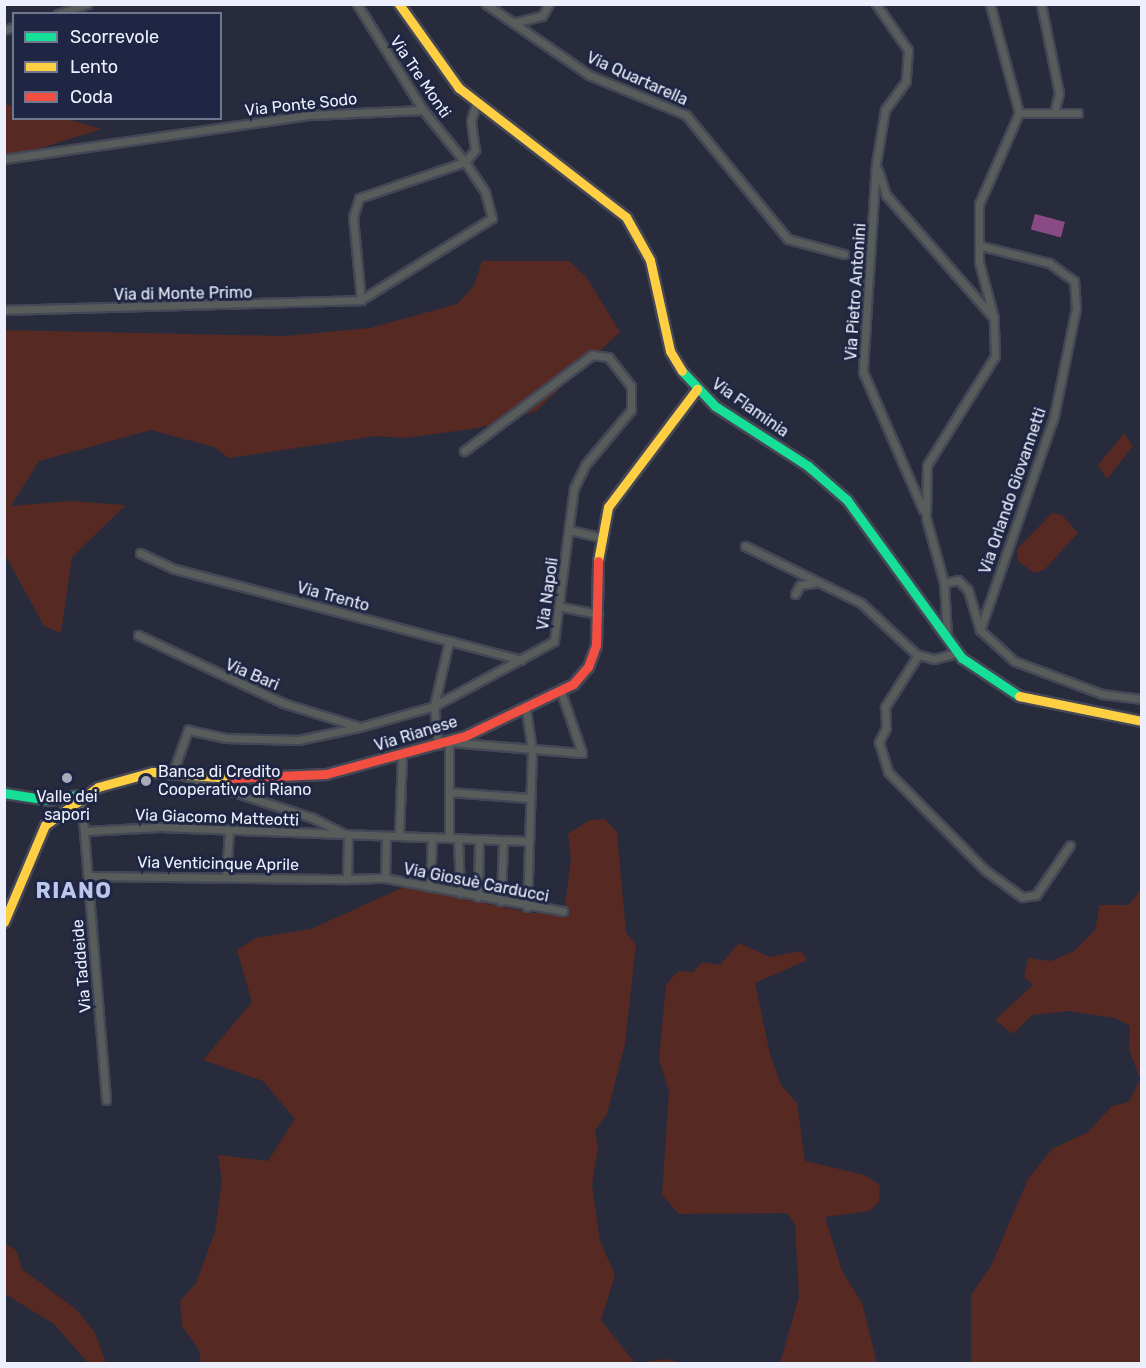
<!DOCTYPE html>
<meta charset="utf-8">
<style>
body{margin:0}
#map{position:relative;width:1146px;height:1368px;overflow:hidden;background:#272b3c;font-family:Rubik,sans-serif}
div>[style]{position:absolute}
.green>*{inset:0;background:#572923}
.water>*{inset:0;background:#8a4b84;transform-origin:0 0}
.roads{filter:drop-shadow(2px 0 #444755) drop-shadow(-2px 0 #444755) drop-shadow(0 2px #444755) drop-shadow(0 -2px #444755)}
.street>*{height:7px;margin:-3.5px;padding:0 3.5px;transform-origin:3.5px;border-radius:3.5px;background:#585d5c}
.fast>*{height:9px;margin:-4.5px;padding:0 4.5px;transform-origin:4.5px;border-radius:4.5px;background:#16e098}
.slow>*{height:9px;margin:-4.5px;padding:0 4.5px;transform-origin:4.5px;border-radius:4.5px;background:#ffcf43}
.jam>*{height:9px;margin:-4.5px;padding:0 4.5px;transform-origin:4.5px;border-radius:4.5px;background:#f24e42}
.dots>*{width:16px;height:16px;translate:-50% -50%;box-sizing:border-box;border:3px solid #1f2644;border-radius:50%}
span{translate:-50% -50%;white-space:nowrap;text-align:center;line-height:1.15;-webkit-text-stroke:6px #1f2644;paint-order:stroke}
.street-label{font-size:16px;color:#edf0fc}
.poi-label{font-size:16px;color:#edf0fc}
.left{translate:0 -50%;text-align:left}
.district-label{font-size:22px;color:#bcc7ee;font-weight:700;letter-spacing:1.5px}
.frame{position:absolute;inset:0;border:6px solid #edf0fc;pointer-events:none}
.legend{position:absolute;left:12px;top:12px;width:210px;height:108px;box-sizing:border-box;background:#1f2644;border:2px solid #71778e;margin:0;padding:8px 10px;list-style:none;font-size:18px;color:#edf0fc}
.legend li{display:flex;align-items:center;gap:12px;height:30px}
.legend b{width:30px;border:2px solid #71778e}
</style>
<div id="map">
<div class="green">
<div style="clip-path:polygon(4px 104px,13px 106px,14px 118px,67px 119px,102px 129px,5px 159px)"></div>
<div style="clip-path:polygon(482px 261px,569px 261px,587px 278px,620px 332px,536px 411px,479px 428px,404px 438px,376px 436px,229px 458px,214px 447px,151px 430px,39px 461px,11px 506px,70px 501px,126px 505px,72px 557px,61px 633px,44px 626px,5px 555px,4px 330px,285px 336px,370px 328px,457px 304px,474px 286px)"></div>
<div style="clip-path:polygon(1124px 433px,1133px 446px,1107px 479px,1098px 465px)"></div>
<div style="clip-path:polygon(1052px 513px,1062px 515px,1078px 533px,1044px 570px,1034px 573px,1018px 561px,1017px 549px)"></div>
<div style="clip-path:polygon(605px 819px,617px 832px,626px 933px,636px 944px,625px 1044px,607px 1114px,595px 1130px,598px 1147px,592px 1185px,600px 1241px,615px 1275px,601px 1320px,635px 1363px,666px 1359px,683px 1363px,201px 1363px,199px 1350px,182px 1326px,180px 1301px,196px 1283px,215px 1232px,222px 1181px,218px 1155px,268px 1161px,295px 1119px,263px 1081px,203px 1060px,252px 1002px,237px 950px,256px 938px,311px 929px,406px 886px,531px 913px,564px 913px,571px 859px,568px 834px,590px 820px)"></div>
<div style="clip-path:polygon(1141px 889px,1141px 1363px,971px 1363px,971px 1295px,991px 1266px,1028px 1179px,1052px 1149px,1088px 1132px,1112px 1106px,1129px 1102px,1140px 1079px,1129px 1049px,1130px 1026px,1115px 1018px,1068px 1011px,1032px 1015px,1013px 1034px,995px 1020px,1033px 985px,1024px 977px,1028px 958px,1051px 961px,1074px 951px,1095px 930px,1100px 905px,1129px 905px)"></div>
<div style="clip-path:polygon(739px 943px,770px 957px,801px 951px,807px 960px,755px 983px,770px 1054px,781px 1085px,797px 1103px,805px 1161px,865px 1175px,880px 1185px,879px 1202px,869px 1211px,825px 1217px,842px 1271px,862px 1303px,877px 1363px,780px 1363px,799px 1297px,795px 1224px,787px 1213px,679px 1214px,662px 1195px,669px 1092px,659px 1059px,666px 985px,678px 971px,693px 972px,702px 962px,720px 965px)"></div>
<div style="clip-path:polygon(4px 1243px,16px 1250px,22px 1269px,77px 1310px,95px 1333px,106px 1363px,88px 1363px,54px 1324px,5px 1294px)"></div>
</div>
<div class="water">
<div style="left:1035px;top:214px;width:31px;height:16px;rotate:15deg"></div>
</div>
<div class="roads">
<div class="street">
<div style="left:357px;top:4px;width:125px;rotate:58.1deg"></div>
<div style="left:423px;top:110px;width:67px;rotate:51.1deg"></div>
<div style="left:465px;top:162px;width:16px;rotate:-50deg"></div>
<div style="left:475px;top:150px;width:29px;rotate:-98deg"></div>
<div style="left:471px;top:121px;width:19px;rotate:-74deg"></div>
<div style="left:486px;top:4px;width:125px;rotate:34.6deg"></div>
<div style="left:589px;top:75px;width:105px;rotate:22.4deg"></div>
<div style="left:686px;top:115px;width:161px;rotate:50.6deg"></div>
<div style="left:788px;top:239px;width:58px;rotate:15deg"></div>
<div style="left:876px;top:4px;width:56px;rotate:55.2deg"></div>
<div style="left:908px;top:50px;width:31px;rotate:94deg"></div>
<div style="left:906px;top:81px;width:36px;rotate:126deg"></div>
<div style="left:885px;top:110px;width:54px;rotate:99.6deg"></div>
<div style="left:876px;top:163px;width:209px;rotate:93.6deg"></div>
<div style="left:863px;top:372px;width:150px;rotate:66.5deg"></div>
<div style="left:990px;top:4px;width:113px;rotate:75.1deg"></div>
<div style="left:1041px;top:4px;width:91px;rotate:78.6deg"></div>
<div style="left:1059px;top:93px;width:16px;rotate:104deg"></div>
<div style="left:58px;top:14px;width:31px;rotate:-19deg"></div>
<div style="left:513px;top:23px;width:30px;rotate:-14deg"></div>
<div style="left:542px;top:16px;width:14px;rotate:-60deg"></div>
<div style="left:4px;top:30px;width:10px;rotate:-17deg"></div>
<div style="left:4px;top:159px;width:310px;rotate:-8.2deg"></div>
<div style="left:311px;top:115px;width:112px;rotate:-2.6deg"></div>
<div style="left:878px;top:170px;width:26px;rotate:72deg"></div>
<div style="left:886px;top:195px;width:161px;rotate:48.8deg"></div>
<div style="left:4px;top:310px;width:357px;rotate:-1.6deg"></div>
<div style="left:361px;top:300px;width:83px;rotate:-95.5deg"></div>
<div style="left:353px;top:217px;width:20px;rotate:-72deg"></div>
<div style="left:359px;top:198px;width:112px;rotate:-18.8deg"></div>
<div style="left:465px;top:162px;width:36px;rotate:56deg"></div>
<div style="left:485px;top:192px;width:27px;rotate:75deg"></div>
<div style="left:492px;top:218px;width:155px;rotate:148deg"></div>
<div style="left:569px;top:530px;width:31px;rotate:13deg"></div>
<div style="left:745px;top:546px;width:129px;rotate:26.2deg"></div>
<div style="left:861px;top:603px;width:75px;rotate:42.8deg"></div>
<div style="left:916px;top:654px;width:19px;rotate:16deg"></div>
<div style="left:934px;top:659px;width:23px;rotate:-15deg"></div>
<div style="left:140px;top:553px;width:38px;rotate:25deg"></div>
<div style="left:175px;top:569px;width:358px;rotate:14.7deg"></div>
<div style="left:944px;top:583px;width:67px;rotate:-105.5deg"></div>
<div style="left:926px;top:518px;width:53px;rotate:-88.9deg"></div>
<div style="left:927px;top:465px;width:128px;rotate:-58deg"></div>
<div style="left:995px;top:356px;width:38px;rotate:-92deg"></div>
<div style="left:994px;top:318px;width:58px;rotate:-105deg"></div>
<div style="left:979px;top:262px;width:58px;rotate:-90deg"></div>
<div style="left:979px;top:204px;width:99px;rotate:-66.3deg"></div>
<div style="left:1019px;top:113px;width:59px"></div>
<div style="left:795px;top:594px;width:10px;rotate:-61deg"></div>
<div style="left:800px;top:585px;width:14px;rotate:-8deg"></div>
<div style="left:562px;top:607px;width:37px;rotate:11deg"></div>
<div style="left:980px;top:630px;width:226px;rotate:-70.9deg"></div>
<div style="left:1054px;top:416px;width:110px;rotate:-78.5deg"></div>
<div style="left:1076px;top:308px;width:27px;rotate:-94deg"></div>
<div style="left:1074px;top:281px;width:31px;rotate:-144deg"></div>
<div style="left:1049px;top:263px;width:70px;rotate:-166deg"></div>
<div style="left:138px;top:635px;width:160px;rotate:25.1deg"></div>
<div style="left:283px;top:703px;width:77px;rotate:17.3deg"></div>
<div style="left:947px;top:636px;width:53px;rotate:-93.2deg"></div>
<div style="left:944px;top:583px;width:14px;rotate:-12deg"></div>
<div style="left:958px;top:580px;width:14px;rotate:45deg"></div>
<div style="left:968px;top:590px;width:42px;rotate:73.3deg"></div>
<div style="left:980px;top:630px;width:46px;rotate:42.4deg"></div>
<div style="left:1014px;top:661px;width:94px;rotate:20.6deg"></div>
<div style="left:1102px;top:694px;width:40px;rotate:7.1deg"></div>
<div style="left:918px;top:655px;width:62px;rotate:122.4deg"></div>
<div style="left:885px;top:707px;width:21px;rotate:87deg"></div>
<div style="left:886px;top:728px;width:16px;rotate:117deg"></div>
<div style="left:879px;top:742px;width:31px;rotate:73deg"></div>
<div style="left:888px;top:772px;width:138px;rotate:45.3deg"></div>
<div style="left:985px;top:870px;width:46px;rotate:36.1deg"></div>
<div style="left:1022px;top:897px;width:14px;rotate:-8deg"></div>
<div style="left:1036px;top:895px;width:60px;rotate:-55.8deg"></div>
<div style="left:526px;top:710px;width:40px;rotate:81.5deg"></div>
<div style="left:532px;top:750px;width:157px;rotate:91.8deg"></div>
<div style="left:438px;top:745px;width:39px;rotate:-96deg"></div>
<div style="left:434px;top:706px;width:67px;rotate:-77deg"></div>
<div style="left:173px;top:772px;width:45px;rotate:-70.3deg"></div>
<div style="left:188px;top:730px;width:38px;rotate:12deg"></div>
<div style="left:225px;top:738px;width:73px;rotate:1.6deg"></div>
<div style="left:298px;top:740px;width:63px;rotate:-11.8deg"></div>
<div style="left:360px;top:727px;width:77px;rotate:-15.8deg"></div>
<div style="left:434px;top:706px;width:136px;rotate:-28.4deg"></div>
<div style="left:554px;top:641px;width:154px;rotate:-82.6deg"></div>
<div style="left:574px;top:488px;width:25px;rotate:-64deg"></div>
<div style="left:585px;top:465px;width:72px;rotate:-50.1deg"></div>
<div style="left:631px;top:410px;width:24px;rotate:-90deg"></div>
<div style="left:631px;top:386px;width:37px;rotate:-128deg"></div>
<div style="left:608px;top:357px;width:16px;rotate:-173deg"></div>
<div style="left:592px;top:355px;width:160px;rotate:143.1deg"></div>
<div style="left:185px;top:776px;width:135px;rotate:18.2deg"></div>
<div style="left:313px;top:818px;width:37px;rotate:27deg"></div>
<div style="left:449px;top:792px;width:81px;rotate:4.2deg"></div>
<div style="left:81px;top:795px;width:306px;rotate:85.3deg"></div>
<div style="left:84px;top:831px;width:76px;rotate:-3deg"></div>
<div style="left:160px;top:827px;width:367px;rotate:2.2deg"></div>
<div style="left:348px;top:836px;width:43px;rotate:91.3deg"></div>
<div style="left:347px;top:879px;width:38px;rotate:-2deg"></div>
<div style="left:385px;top:878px;width:42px;rotate:-88.6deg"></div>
<div style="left:399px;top:836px;width:80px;rotate:-87.9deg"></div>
<div style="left:449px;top:838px;width:96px;rotate:-90deg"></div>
<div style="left:449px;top:742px;width:133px;rotate:4.7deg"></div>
<div style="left:582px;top:753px;width:65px;rotate:-109deg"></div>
<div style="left:458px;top:838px;width:55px;rotate:87.9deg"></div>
<div style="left:88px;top:876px;width:259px;rotate:0.7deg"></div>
<div style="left:226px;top:877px;width:46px;rotate:-86.3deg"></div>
<div style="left:385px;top:878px;width:181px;rotate:10.5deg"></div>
<div style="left:430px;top:887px;width:50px;rotate:-87.7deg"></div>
<div style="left:478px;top:897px;width:58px;rotate:-89deg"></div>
<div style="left:501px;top:901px;width:61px;rotate:-88.1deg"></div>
</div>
<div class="fast">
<div style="left:682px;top:371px;width:48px;rotate:46.7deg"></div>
<div style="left:715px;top:406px;width:111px;rotate:32.8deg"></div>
<div style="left:808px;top:466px;width:52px;rotate:41.1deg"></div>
<div style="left:847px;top:500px;width:195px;rotate:54deg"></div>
<div style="left:962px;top:658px;width:69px;rotate:33.7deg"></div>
<div style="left:4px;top:793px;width:45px;rotate:9deg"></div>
<div style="left:48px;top:800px;width:28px;rotate:-10deg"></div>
</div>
<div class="slow">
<div style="left:399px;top:4px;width:103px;rotate:54.5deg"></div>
<div style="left:459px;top:88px;width:211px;rotate:37.7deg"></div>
<div style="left:626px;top:217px;width:49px;rotate:60.8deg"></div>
<div style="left:650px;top:260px;width:93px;rotate:77.6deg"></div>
<div style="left:670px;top:351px;width:23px;rotate:59deg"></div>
<div style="left:598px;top:561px;width:55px;rotate:-79.5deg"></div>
<div style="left:608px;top:507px;width:148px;rotate:-53deg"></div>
<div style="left:1019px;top:696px;width:126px;rotate:11.5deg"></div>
<div style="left:4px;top:922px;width:105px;rotate:-67.1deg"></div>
<div style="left:45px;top:825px;width:65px;rotate:-35.6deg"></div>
<div style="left:98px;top:787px;width:57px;rotate:-15.3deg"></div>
<div style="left:153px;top:772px;width:78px;rotate:4.4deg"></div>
</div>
<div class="jam">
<div style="left:231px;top:778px;width:95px;rotate:-2.4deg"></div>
<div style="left:326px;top:774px;width:144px;rotate:-15.3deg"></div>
<div style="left:465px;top:736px;width:120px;rotate:-25.7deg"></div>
<div style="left:573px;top:684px;width:23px;rotate:-49deg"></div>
<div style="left:588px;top:667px;width:23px;rotate:-70deg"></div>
<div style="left:596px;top:645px;width:84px;rotate:-88.6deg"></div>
</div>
</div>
<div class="dots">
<div style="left:67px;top:778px;background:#a8abb9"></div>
<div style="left:146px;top:781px;background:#a8abb9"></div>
</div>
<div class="street-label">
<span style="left:420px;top:77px;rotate:56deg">Via Tre Monti</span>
<span style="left:637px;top:79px;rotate:24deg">Via Quartarella</span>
<span style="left:301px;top:105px;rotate:-6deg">Via Ponte Sodo</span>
<span style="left:856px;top:292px;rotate:-86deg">Via Pietro Antonini</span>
<span style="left:183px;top:294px;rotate:-1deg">Via di Monte Primo</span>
<span style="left:750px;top:408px;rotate:35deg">Via Flaminia</span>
<span style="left:1013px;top:491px;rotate:-71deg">Via Orlando Giovannetti</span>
<span style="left:548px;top:594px;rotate:-82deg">Via Napoli</span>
<span style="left:333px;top:597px;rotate:15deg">Via Trento</span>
<span style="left:252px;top:675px;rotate:23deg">Via Bari</span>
<span style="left:416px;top:734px;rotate:-17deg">Via Rianese</span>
<span style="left:217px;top:818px;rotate:2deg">Via Giacomo Matteotti</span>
<span style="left:218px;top:864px;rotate:1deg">Via Venticinque Aprile</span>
<span style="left:476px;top:883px;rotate:11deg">Via Giosuè Carducci</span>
<span style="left:82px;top:966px;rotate:-95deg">Via Taddeide</span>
</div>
<div class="poi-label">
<span class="left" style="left:158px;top:781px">Banca di Credito<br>Cooperativo di Riano</span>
<span style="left:67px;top:806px">Valle dei<br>sapori</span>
</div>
<div class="district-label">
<span style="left:74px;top:891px">RIANO</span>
</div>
<div class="frame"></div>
<ul class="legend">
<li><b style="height:8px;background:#16e098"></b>Scorrevole</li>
<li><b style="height:8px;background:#ffcf43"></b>Lento</li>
<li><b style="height:8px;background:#f24e42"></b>Coda</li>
</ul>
</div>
